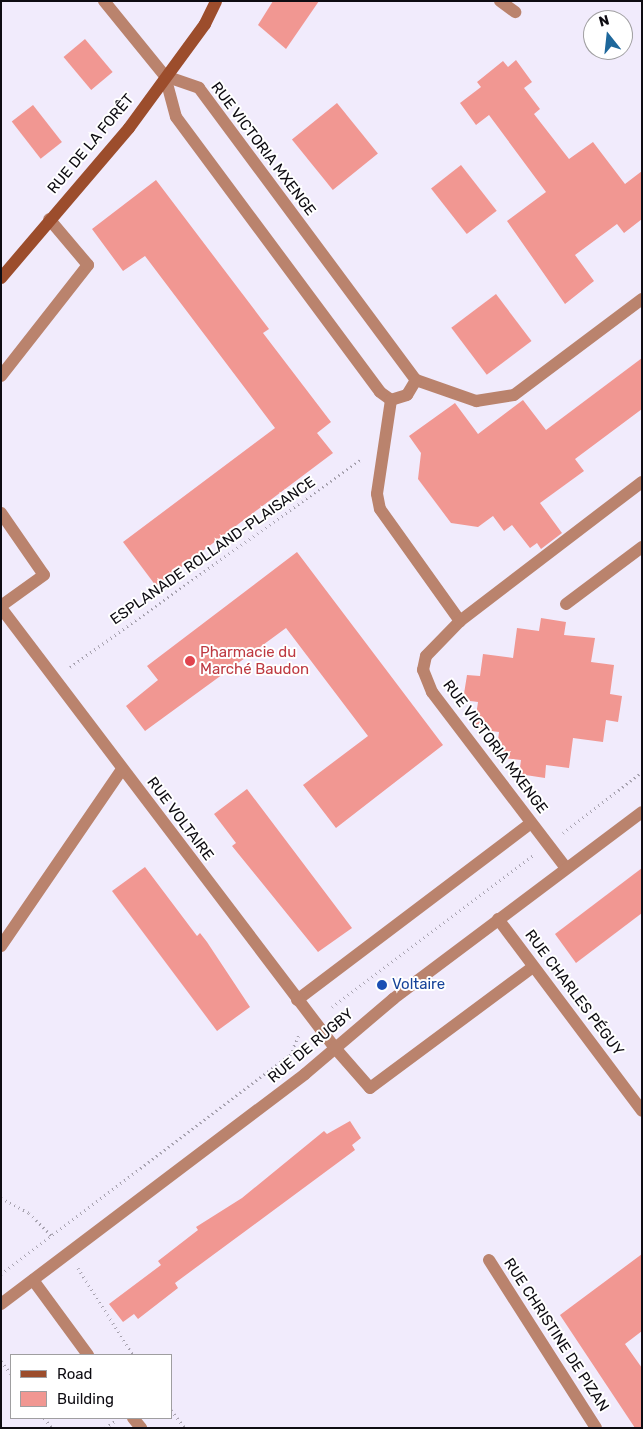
<!DOCTYPE html>
<meta charset="utf-8">
<style>
body{margin:0}
#map{position:relative;width:643px;height:1429px;overflow:hidden;background:#f1ebfc;font-family:Rubik,sans-serif}
div>[style]{position:absolute}
.building>*{inset:0;background:#f19792;transform-origin:0 0}
.path>*{height:3px;margin-top:-1.5px;transform-origin:0;background:repeating-linear-gradient(90deg,#a7a2af 0 1px,transparent 0 5px)}
.lane>*{height:12px;margin:-6px;padding:0 6px;transform-origin:6px;border-radius:6px;background:#ba836d}
.street>*{height:12px;margin:-6px;padding:0 6px;transform-origin:6px;border-radius:6px;background:#ba836d}
.secondary>*{height:12px;margin:-6px;padding:0 6px;transform-origin:6px;border-radius:6px;background:#9c4d2c}
.dots>*{width:14px;height:14px;translate:-50% -50%;box-sizing:border-box;border:2px solid #fff;border-radius:50%}
span{translate:-50% -50%;white-space:nowrap;text-align:center;line-height:1.15;-webkit-text-stroke:4px #fff;paint-order:stroke}
.street-label{font-size:15px;color:#0e0c12}
.health-label{font-size:15px;color:#be3a42}
.left{translate:0 -50%;text-align:left}
.transit-label{font-size:15px;color:#164399}
.frame{position:absolute;inset:0;border:2px solid #0e0c12;pointer-events:none}
.legend{position:absolute;left:10px;top:1354px;width:162px;height:65px;box-sizing:border-box;background:#fff;border:1px solid #9f9ea0;margin:0;padding:6px 9px;list-style:none;font-size:15px;color:#0e0c12}
.legend li{display:flex;align-items:center;gap:10px;height:25px}
.legend b{width:25px;border:1px solid #9f9ea0}
.north{position:absolute;left:583px;top:10px;width:50px;height:50px;box-sizing:border-box;background:#fff;border:1px solid #9f9ea0;border-radius:50%;rotate:344deg;font-size:14px;font-weight:700;line-height:20px;text-align:center;color:#0e0c12}
.north::after{content:'';display:block;margin:auto;width:18px;height:22px;background:#1e679b;clip-path:polygon(50% 0,100% 100%,50% 72%,0 100%)}
</style>
<div id="map">
<div class="building">
<div style="clip-path:polygon(273px 1px,319px 1px,286px 49px,258px 25px)"></div>
<div style="left:85px;top:39px;width:43px;height:28px;rotate:50deg"></div>
<div style="clip-path:polygon(516px 60px,532px 82px,524px 88px,540px 109px,534px 114px,569px 159px,593px 142px,625px 184px,642px 171px,642px 219px,624px 233px,617px 224px,575px 255px,594px 281px,565px 304px,507px 221px,546px 192px,489px 115px,476px 125px,460px 103px,481px 87px,477px 82px,503px 61px,508px 67px)"></div>
<div style="left:337px;top:103px;width:65px;height:58px;rotate:51deg"></div>
<div style="left:33px;top:105px;width:47px;height:27px;rotate:52deg"></div>
<div style="left:461px;top:165px;width:58px;height:38px;rotate:52deg"></div>
<div style="clip-path:polygon(156px 180px,269px 329px,263px 333px,331px 422px,317px 433px,333px 453px,156px 586px,123px 542px,275px 428px,145px 256px,123px 271px,92px 229px)"></div>
<div style="left:496px;top:294px;width:59px;height:56px;rotate:53deg"></div>
<div style="clip-path:polygon(642px 358px,642px 409px,575px 459px,584px 471px,540px 503px,562px 533px,541px 549px,537px 543px,530px 548px,512px 525px,504px 531px,493px 516px,478px 527px,451px 523px,418px 479px,421px 453px,409px 436px,455px 403px,478px 434px,523px 400px,546px 430px)"></div>
<div style="clip-path:polygon(297px 552px,443px 745px,336px 828px,303px 785px,368px 736px,286px 628px,145px 731px,126px 706px,158px 680px,147px 666px)"></div>
<div style="clip-path:polygon(541px 618px,566px 622px,564px 635px,595px 638px,591px 662px,614px 665px,610px 694px,622px 696px,618px 722px,606px 720px,603px 742px,573px 738px,569px 768px,546px 765px,545px 778px,519px 774px,521px 760px,496px 757px,499px 732px,474px 729px,478px 702px,463px 700px,467px 675px,480px 676px,483px 654px,513px 658px,517px 628px,539px 631px)"></div>
<div style="clip-path:polygon(247px 789px,352px 928px,318px 952px,232px 846px,236px 843px,214px 814px)"></div>
<div style="clip-path:polygon(145px 867px,197px 936px,200px 933px,207px 942px,250px 1007px,217px 1031px,112px 891px)"></div>
<div style="clip-path:polygon(642px 868px,642px 913px,576px 963px,555px 934px)"></div>
<div style="clip-path:polygon(350px 1121px,361px 1138px,352px 1145px,355px 1150px,175px 1283px,178px 1288px,138px 1319px,134px 1314px,123px 1322px,109px 1304px,161px 1265px,158px 1261px,198px 1230px,196px 1227px,242px 1198px,324px 1131px,327px 1134px)"></div>
<div style="clip-path:polygon(642px 1254px,642px 1331px,625px 1344px,642px 1368px,642px 1428px,635px 1428px,560px 1315px)"></div>
</div>
<div class="path">
<div style="left:70px;top:667px;width:359px;rotate:-35.5deg"></div>
<div style="left:563px;top:833px;width:100px;rotate:-37.7deg"></div>
<div style="left:332px;top:1007px;width:253px;rotate:-37deg"></div>
<div style="left:1px;top:1198px;width:32px;rotate:28deg"></div>
<div style="left:29px;top:1213px;width:33px;rotate:45deg"></div>
<div style="left:78px;top:1268px;width:103px;rotate:57.7deg"></div>
<div style="left:1px;top:1274px;width:363px;rotate:-37.2deg"></div>
<div style="left:290px;top:1055px;width:24px;rotate:-66deg"></div>
<div style="left:1px;top:1361px;width:16px;rotate:52deg"></div>
<div style="left:171px;top:1410px;width:23px;rotate:52deg"></div>
<div style="left:44px;top:1418px;width:13px;rotate:51deg"></div>
<div style="left:105px;top:1428px;width:12px;rotate:-35deg"></div>
</div>
<div class="lane">
<div style="left:500px;top:1px;width:19px;rotate:36deg"></div>
<div style="left:1px;top:376px;width:141px;rotate:-51.9deg"></div>
<div style="left:88px;top:265px;width:60px;rotate:-130.3deg"></div>
<div style="left:416px;top:380px;width:64px;rotate:19.3deg"></div>
<div style="left:476px;top:401px;width:38px;rotate:-9deg"></div>
<div style="left:514px;top:395px;width:160px;rotate:-36.9deg"></div>
<div style="left:1px;top:513px;width:75px;rotate:55.3deg"></div>
<div style="left:44px;top:575px;width:53px;rotate:144.2deg"></div>
<div style="left:566px;top:604px;width:95px;rotate:-36.9deg"></div>
<div style="left:297px;top:1000px;width:293px;rotate:-37.1deg"></div>
<div style="left:335px;top:1048px;width:53px;rotate:48.8deg"></div>
<div style="left:370px;top:1088px;width:203px;rotate:-36.6deg"></div>
</div>
<div class="street">
<div style="left:104px;top:1px;width:97px;rotate:50.9deg"></div>
<div style="left:165px;top:76px;width:42px;rotate:75deg"></div>
<div style="left:176px;top:117px;width:342px;rotate:53.4deg"></div>
<div style="left:380px;top:392px;width:14px;rotate:36deg"></div>
<div style="left:165px;top:76px;width:36px;rotate:19deg"></div>
<div style="left:199px;top:88px;width:364px;rotate:53.4deg"></div>
<div style="left:416px;top:380px;width:17px;rotate:121deg"></div>
<div style="left:407px;top:395px;width:17px;rotate:163deg"></div>
<div style="left:391px;top:400px;width:95px;rotate:98.5deg"></div>
<div style="left:377px;top:494px;width:15px;rotate:79deg"></div>
<div style="left:380px;top:509px;width:138px;rotate:54.5deg"></div>
<div style="left:1px;top:608px;width:552px;rotate:52.8deg"></div>
<div style="left:566px;top:868px;width:221px;rotate:-127.3deg"></div>
<div style="left:432px;top:692px;width:24px;rotate:-112deg"></div>
<div style="left:423px;top:670px;width:14px;rotate:-78deg"></div>
<div style="left:426px;top:656px;width:49px;rotate:-45.8deg"></div>
<div style="left:460px;top:621px;width:229px;rotate:-37.4deg"></div>
<div style="left:498px;top:919px;width:240px;rotate:53.1deg"></div>
<div style="left:1px;top:946px;width:214px;rotate:-55.6deg"></div>
<div style="left:489px;top:1260px;width:199px;rotate:57.5deg"></div>
<div style="left:33px;top:1280px;width:93px;rotate:53.7deg"></div>
<div style="left:1px;top:1304px;width:381px;rotate:-37.1deg"></div>
<div style="left:305px;top:1074px;width:116px;rotate:-40.4deg"></div>
<div style="left:393px;top:999px;width:311px;rotate:-36.9deg"></div>
<div style="left:133px;top:1418px;width:13px;rotate:51deg"></div>
</div>
<div class="secondary">
<div style="left:1px;top:278px;width:197px;rotate:-49.5deg"></div>
<div style="left:129px;top:128px;width:129px;rotate:-53.8deg"></div>
<div style="left:205px;top:24px;width:25px;rotate:-64deg"></div>
</div>
<div class="dots">
<div style="left:190px;top:661px;background:#e0444e"></div>
<div style="left:382px;top:985px;background:#1a4fb4"></div>
</div>
<div class="street-label">
<span style="left:91px;top:144px;rotate:-50deg">RUE DE LA FORÊT</span>
<span style="left:263px;top:149px;rotate:53deg">RUE VICTORIA MXENGE</span>
<span style="left:213px;top:551px;rotate:-35deg">ESPLANADE ROLLAND-PLAISANCE</span>
<span style="left:495px;top:747px;rotate:53deg">RUE VICTORIA MXENGE</span>
<span style="left:180px;top:819px;rotate:53deg">RUE VOLTAIRE</span>
<span style="left:574px;top:993px;rotate:53deg">RUE CHARLES PÉGUY</span>
<span style="left:311px;top:1046px;rotate:-40deg">RUE DE RUGBY</span>
<span style="left:556px;top:1335px;rotate:57deg">RUE CHRISTINE DE PIZAN</span>
</div>
<div class="health-label">
<span class="left" style="left:200px;top:661px">Pharmacie du<br>Marché Baudon</span>
</div>
<div class="transit-label">
<span class="left" style="left:392px;top:985px">Voltaire</span>
</div>
<div class="frame"></div>
<ul class="legend">
<li><b style="height:6px;background:#9c4d2c"></b>Road</li>
<li><b style="height:14px;background:#f19792"></b>Building</li>
</ul>
<div class="north">N</div>
</div>
